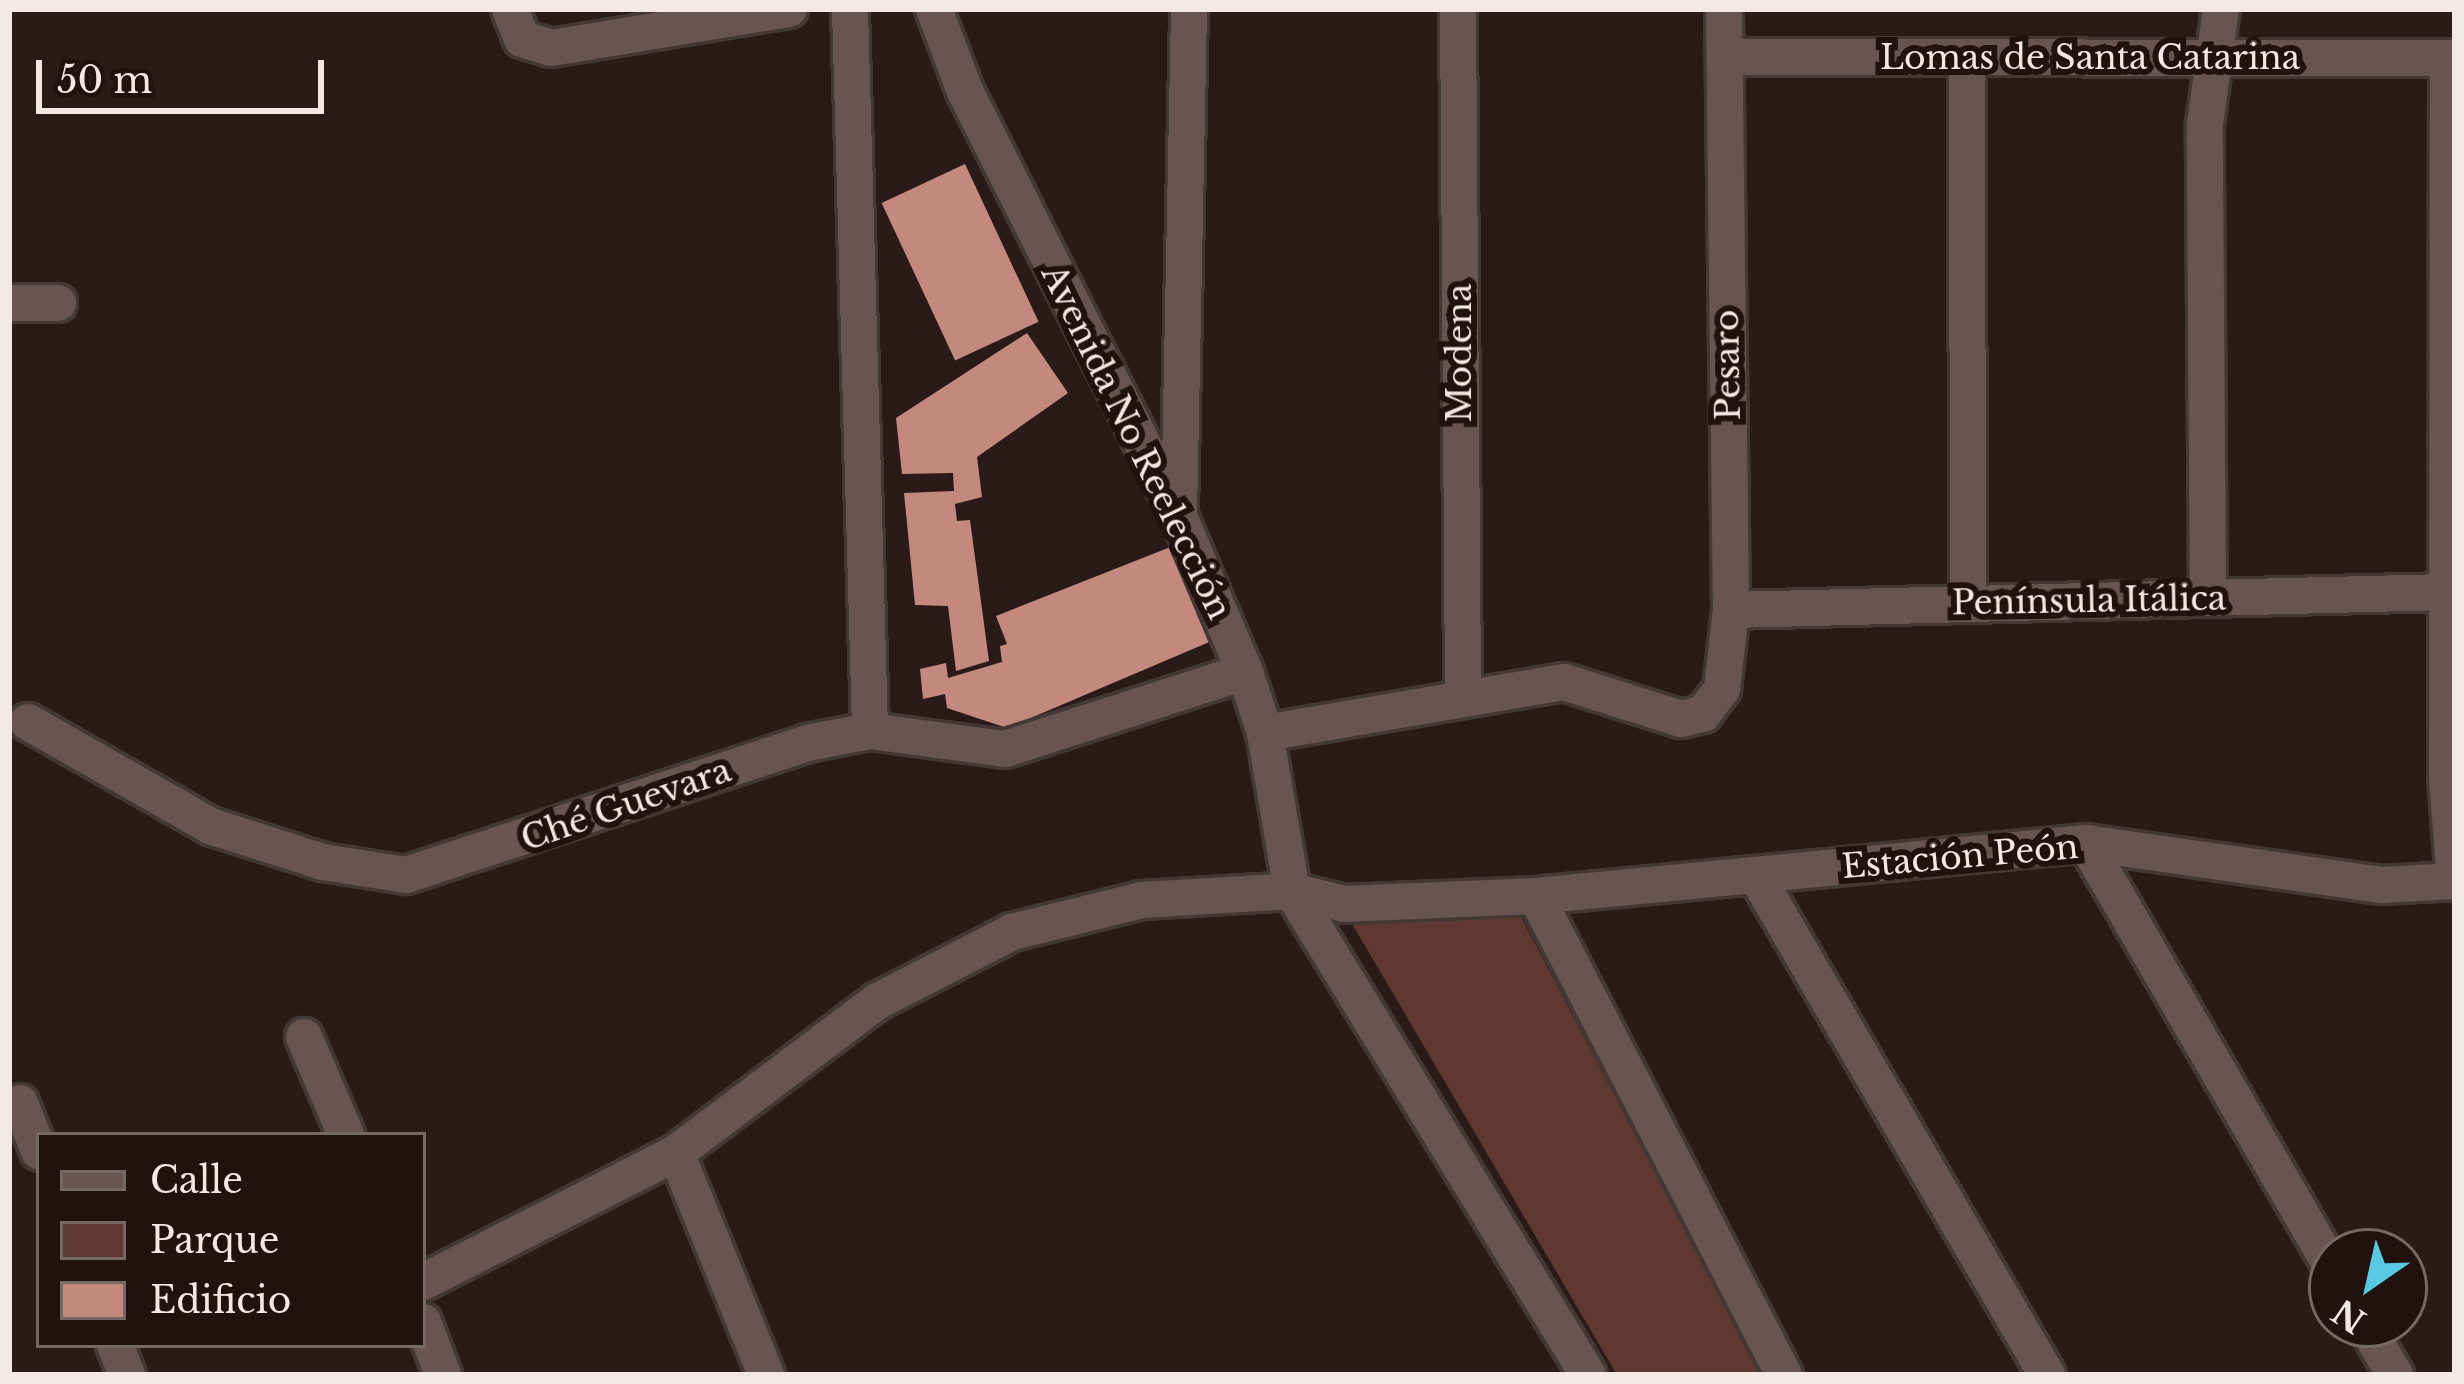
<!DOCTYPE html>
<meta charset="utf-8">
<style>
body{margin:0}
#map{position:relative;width:2464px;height:1384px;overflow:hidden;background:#2b1b18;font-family:"Libre Baskerville",serif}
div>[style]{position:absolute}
.green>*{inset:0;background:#5e3831}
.building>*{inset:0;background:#c3897e;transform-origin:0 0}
.roads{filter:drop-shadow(3px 0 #443836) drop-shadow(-3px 0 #443836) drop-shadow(0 3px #443836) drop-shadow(0 -3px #443836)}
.minor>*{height:36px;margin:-18px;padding:0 18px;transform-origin:18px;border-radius:18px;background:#685551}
.tertiary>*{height:36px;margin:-18px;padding:0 18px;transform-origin:18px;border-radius:18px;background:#685551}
span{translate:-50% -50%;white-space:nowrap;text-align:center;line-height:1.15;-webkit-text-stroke:12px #21120f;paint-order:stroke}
.street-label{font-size:33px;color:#f4e8e6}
.frame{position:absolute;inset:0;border:12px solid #f4e8e6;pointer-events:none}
.legend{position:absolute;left:36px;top:1132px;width:390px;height:216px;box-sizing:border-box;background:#21120f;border:3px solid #756865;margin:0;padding:15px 21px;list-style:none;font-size:36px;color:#f4e8e6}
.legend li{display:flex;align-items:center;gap:24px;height:60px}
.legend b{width:60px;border:3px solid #756865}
.north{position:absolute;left:2308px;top:1228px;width:120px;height:120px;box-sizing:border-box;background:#21120f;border:3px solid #756865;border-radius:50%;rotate:214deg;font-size:33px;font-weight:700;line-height:48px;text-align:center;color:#f4e8e6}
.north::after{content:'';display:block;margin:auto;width:42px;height:54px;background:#57c9e2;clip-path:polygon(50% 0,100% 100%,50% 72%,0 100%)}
.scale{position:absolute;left:36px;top:60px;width:288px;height:54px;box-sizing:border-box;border:6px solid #f4e8e6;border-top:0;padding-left:15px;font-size:36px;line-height:42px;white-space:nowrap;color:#f4e8e6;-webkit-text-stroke:9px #21120f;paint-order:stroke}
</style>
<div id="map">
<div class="green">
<div style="clip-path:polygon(1517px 909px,1761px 1375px,1617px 1375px,1351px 922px)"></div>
</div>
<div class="building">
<div style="left:965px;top:164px;width:174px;height:92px;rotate:65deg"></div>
<div style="clip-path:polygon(1027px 333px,1068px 393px,977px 457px,982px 497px,955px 504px,957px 521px,970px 520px,989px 661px,956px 671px,948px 606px,915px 605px,904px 493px,954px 491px,953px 473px,902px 474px,896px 418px)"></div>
<div style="clip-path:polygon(1173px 546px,1221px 637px,1007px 728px,947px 708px,945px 694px,923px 699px,920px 669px,946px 663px,948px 678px,1002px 662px,1000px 646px,1007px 644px,996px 616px)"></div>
</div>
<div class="roads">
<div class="minor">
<div style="left:510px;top:9px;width:32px;rotate:68deg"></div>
<div style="left:522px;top:39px;width:30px;rotate:17deg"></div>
<div style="left:551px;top:48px;width:241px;rotate:-9.3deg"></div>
<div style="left:850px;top:9px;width:722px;rotate:88.41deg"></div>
<div style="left:1458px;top:9px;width:689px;rotate:89.58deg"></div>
<div style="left:1725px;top:57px;width:730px;rotate:0.08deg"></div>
<div style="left:1967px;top:58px;width:546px;rotate:89.9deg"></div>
<div style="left:2448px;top:58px;width:720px;rotate:90.08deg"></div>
<div style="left:2447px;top:778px;width:104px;rotate:85.6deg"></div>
<div style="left:9px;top:303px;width:49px"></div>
<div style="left:1179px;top:516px;width:507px;rotate:-88.87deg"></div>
<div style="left:2208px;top:598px;width:474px;rotate:-90.4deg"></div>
<div style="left:2205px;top:124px;width:116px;rotate:-82.1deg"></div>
<div style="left:1731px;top:610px;width:716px;rotate:-1.44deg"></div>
<div style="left:28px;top:722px;width:210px;rotate:29.7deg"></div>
<div style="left:210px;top:826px;width:119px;rotate:17.7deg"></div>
<div style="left:323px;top:862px;width:84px;rotate:8.9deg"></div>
<div style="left:406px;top:875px;width:422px;rotate:-18.2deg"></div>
<div style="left:807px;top:743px;width:64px;rotate:-10.8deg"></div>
<div style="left:870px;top:731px;width:136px;rotate:7.6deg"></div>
<div style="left:1005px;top:749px;width:252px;rotate:-17.8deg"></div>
<div style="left:1265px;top:733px;width:303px;rotate:-9.7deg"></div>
<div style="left:1564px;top:682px;width:123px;rotate:17.5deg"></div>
<div style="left:1681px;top:719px;width:23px;rotate:-13deg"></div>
<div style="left:1703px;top:714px;width:31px;rotate:-53deg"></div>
<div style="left:1722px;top:689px;width:80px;rotate:-83.5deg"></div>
<div style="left:1731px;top:610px;width:601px;rotate:-90.67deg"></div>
<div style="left:2086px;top:843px;width:490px;rotate:59.9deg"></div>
<div style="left:1757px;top:877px;width:576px;rotate:59.79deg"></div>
<div style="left:1536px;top:896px;width:553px;rotate:-5.5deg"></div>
<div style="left:2086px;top:843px;width:299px;rotate:8.1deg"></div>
<div style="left:2382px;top:885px;width:72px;rotate:-3.2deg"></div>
<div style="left:304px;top:1037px;width:107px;rotate:66.8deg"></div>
<div style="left:20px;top:1103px;width:52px;rotate:68.4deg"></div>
<div style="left:676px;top:1153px;width:240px;rotate:67.9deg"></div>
<div style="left:423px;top:1282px;width:284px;rotate:-27deg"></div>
<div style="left:676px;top:1153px;width:253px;rotate:-37deg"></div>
<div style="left:878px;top:1001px;width:151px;rotate:-27.2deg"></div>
<div style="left:1012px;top:932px;width:134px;rotate:-13.8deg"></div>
<div style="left:1142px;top:900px;width:150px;rotate:-3.4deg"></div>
<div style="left:423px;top:1322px;width:57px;rotate:69.3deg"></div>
<div style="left:2365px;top:1324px;width:59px;rotate:59.5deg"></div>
<div style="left:115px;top:1345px;width:32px;rotate:68deg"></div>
</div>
<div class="tertiary">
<div style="left:934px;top:9px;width:88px;rotate:69.3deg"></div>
<div style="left:965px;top:91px;width:476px;rotate:63.3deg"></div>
<div style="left:1179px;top:516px;width:169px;rotate:67.1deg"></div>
<div style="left:1245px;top:672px;width:64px;rotate:71.8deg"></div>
<div style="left:1265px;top:733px;width:160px;rotate:80.3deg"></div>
<div style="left:1292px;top:891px;width:567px;rotate:58.55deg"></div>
<div style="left:1292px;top:891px;width:54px;rotate:14deg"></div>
<div style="left:1344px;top:904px;width:192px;rotate:-2.4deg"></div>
<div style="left:1536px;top:896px;width:539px;rotate:62.63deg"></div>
</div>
</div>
<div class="street-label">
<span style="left:2090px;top:58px">Lomas de Santa Catarina</span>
<span style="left:1460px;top:353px;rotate:-90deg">Modena</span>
<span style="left:1728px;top:365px;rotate:-91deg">Pesaro</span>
<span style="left:1136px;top:442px;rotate:64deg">Avenida No Reelección</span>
<span style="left:2089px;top:601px;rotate:-1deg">Península Itálica</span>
<span style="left:626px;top:805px;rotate:-19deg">Ché Guevara</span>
<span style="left:1960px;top:857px;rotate:-5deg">Estación Peón</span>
</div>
<div class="frame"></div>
<ul class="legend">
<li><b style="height:15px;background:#685551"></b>Calle</li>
<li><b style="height:33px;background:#5e3831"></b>Parque</li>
<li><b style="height:33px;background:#c3897e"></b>Edificio</li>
</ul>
<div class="north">N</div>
<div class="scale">50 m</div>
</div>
